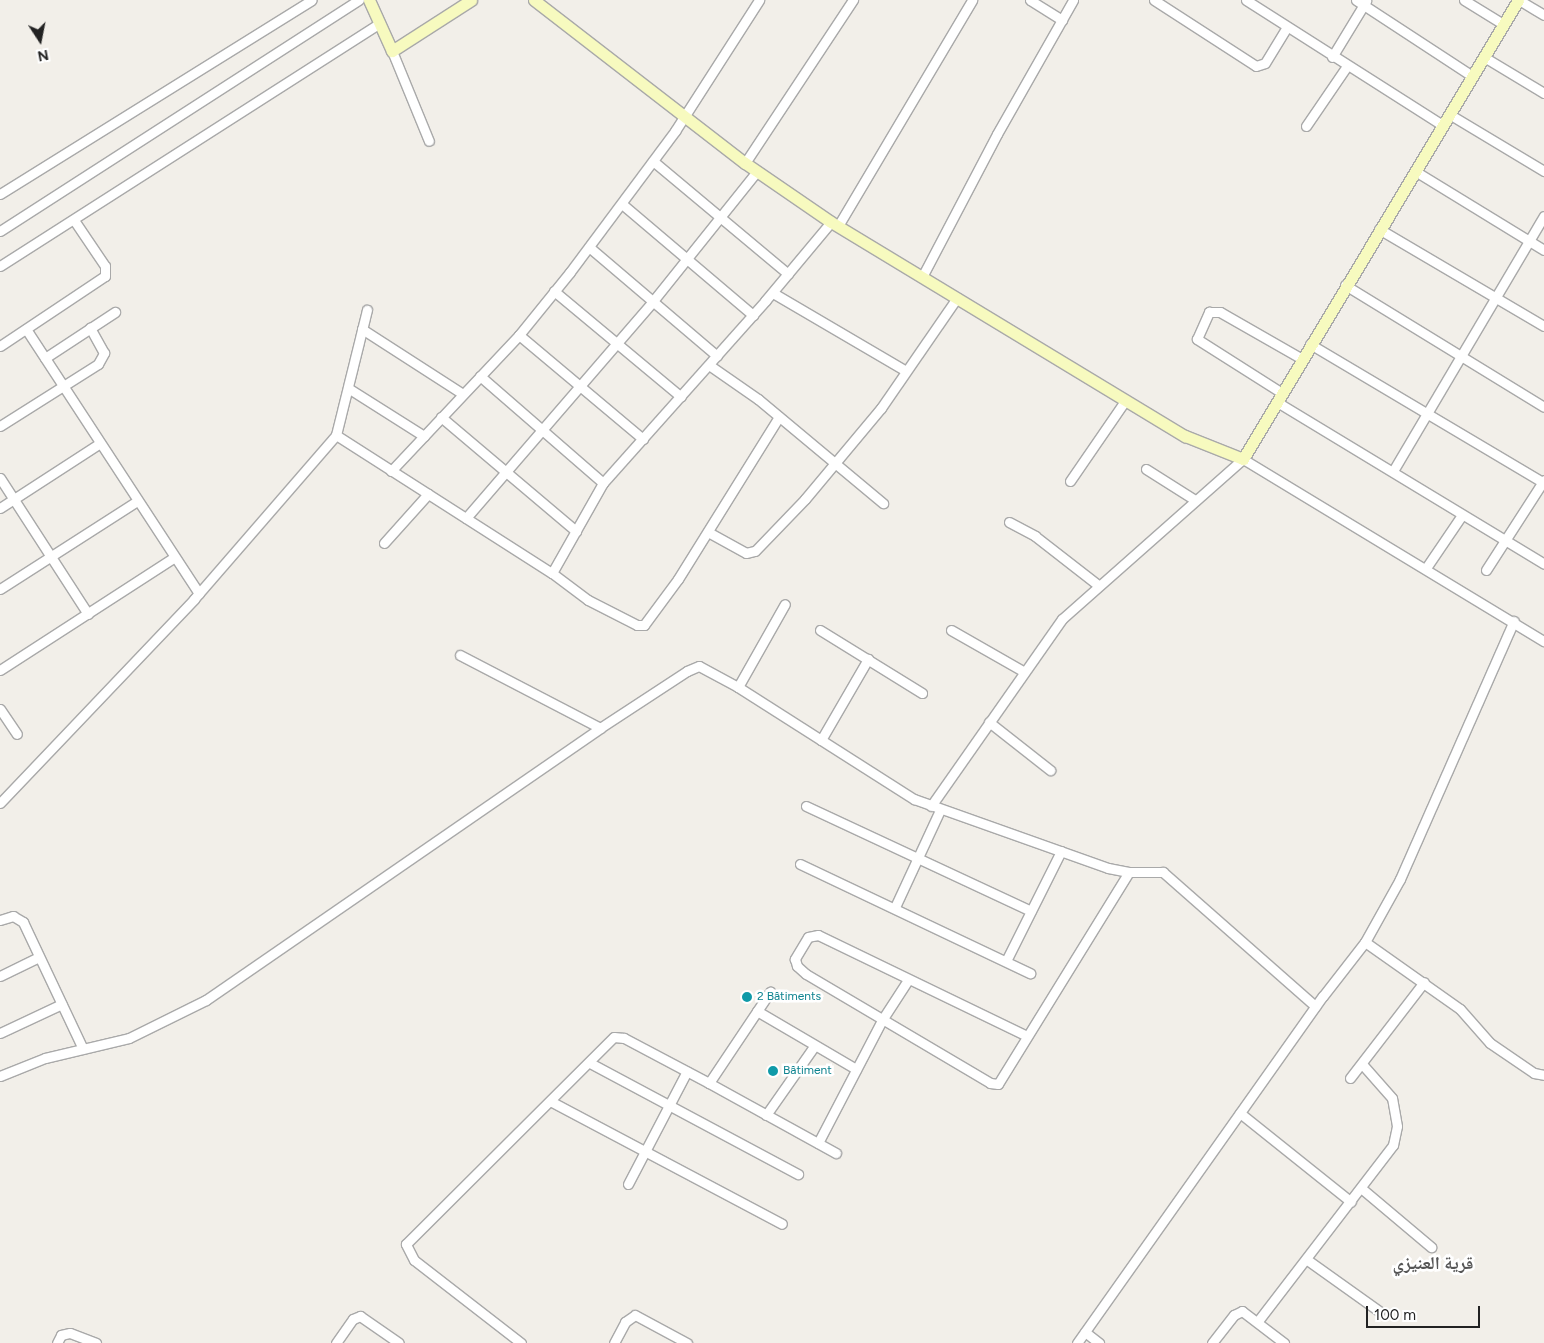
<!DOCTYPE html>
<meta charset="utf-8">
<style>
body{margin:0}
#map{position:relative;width:1544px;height:1343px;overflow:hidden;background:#f2efe9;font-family:Figtree,"Noto Naskh Arabic",sans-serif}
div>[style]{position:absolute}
.roads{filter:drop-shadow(1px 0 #a9a9a9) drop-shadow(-1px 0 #a9a9a9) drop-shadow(0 1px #a9a9a9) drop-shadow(0 -1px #a9a9a9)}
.street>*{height:9px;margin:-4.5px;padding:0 4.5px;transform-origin:4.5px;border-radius:4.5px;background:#fff}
.secondary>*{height:11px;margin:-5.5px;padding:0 5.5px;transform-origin:5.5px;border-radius:5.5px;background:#f7fabf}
.dots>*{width:14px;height:14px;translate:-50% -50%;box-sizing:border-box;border:2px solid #fff;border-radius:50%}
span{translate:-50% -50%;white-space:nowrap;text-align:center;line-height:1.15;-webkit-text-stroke:5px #fff;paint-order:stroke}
.culture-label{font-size:12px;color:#0d838f}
.left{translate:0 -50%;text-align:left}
.district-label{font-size:18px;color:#555;font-weight:700}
.north{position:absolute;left:15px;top:15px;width:50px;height:50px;-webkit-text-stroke:4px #fff;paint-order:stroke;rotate:169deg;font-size:14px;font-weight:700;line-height:20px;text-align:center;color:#222}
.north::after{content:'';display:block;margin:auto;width:18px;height:22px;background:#222;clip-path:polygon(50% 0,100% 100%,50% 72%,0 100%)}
.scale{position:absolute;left:1366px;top:1306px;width:114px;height:22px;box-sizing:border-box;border:2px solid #222;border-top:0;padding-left:6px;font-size:15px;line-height:18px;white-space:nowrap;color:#222;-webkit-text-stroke:4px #fff;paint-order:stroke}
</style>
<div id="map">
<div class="roads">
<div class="street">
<div style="left:1030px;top:0;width:38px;rotate:32deg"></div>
<div style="left:1154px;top:0;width:121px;rotate:32.9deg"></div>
<div style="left:1256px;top:66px;width:9px;rotate:-18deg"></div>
<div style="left:1265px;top:63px;width:42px;rotate:-58.6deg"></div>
<div style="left:1246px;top:0;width:232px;rotate:32.5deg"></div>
<div style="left:1356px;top:0;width:139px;rotate:33.2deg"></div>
<div style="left:1464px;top:0;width:46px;rotate:31.6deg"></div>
<div style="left:1519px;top:0;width:29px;rotate:31deg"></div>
<div style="left:392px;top:51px;width:97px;rotate:67.7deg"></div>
<div style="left:1332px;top:57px;width:66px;rotate:-58.7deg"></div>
<div style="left:1484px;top:57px;width:70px;rotate:31deg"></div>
<div style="left:1449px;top:114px;width:111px;rotate:31deg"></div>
<div style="left:1306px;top:126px;width:73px;rotate:-55.7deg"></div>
<div style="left:653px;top:161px;width:176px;rotate:39.9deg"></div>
<div style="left:745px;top:163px;width:196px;rotate:-56.5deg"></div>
<div style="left:1415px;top:171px;width:151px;rotate:31.5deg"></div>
<div style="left:0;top:194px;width:367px;rotate:-31.9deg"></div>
<div style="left:622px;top:204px;width:172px;rotate:40.3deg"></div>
<div style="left:838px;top:226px;width:263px;rotate:-59.3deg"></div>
<div style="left:1379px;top:229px;width:191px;rotate:30.5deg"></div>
<div style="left:0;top:231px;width:427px;rotate:-32.8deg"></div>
<div style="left:589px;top:247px;width:168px;rotate:40.4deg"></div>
<div style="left:0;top:266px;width:451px;rotate:-32.6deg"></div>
<div style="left:922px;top:277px;width:161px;rotate:-62.3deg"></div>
<div style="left:997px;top:134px;width:154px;rotate:-60.4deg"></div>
<div style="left:1345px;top:285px;width:233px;rotate:31.5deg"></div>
<div style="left:554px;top:291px;width:165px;rotate:39.8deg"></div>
<div style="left:773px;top:293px;width:154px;rotate:30.4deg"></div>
<div style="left:26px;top:329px;width:316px;rotate:56.8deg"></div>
<div style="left:362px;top:329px;width:120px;rotate:32.8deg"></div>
<div style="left:519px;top:335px;width:162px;rotate:40deg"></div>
<div style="left:1310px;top:344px;width:270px;rotate:30.7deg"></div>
<div style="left:0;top:346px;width:126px;rotate:-33.7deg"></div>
<div style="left:105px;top:276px;width:10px;rotate:-90deg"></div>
<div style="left:105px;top:266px;width:55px;rotate:-124deg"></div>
<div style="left:45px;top:358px;width:84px;rotate:-33.3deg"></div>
<div style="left:709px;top:365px;width:60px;rotate:34.8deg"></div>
<div style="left:758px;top:399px;width:163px;rotate:39.8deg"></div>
<div style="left:480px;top:376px;width:163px;rotate:41deg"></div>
<div style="left:348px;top:388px;width:90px;rotate:32.3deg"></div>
<div style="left:1282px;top:393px;width:101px;rotate:-147.6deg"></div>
<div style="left:1197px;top:339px;width:30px;rotate:-66deg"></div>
<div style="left:1209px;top:312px;width:11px"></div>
<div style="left:1220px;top:312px;width:95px;rotate:29.8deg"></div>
<div style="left:1277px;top:402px;width:312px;rotate:31.2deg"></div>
<div style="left:441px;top:417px;width:177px;rotate:40.2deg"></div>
<div style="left:0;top:426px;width:116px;rotate:-32.3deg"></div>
<div style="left:98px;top:364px;width:13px;rotate:-61deg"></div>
<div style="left:104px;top:353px;width:29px;rotate:-119deg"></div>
<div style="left:336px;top:435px;width:256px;rotate:32.6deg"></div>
<div style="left:552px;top:573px;width:45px;rotate:36.9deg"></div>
<div style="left:588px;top:600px;width:55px;rotate:27deg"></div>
<div style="left:637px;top:625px;width:7px"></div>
<div style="left:644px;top:625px;width:57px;rotate:-53.5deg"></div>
<div style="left:678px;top:579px;width:191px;rotate:-58.1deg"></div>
<div style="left:1146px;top:469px;width:58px;rotate:32.3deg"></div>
<div style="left:391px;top:471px;width:187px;rotate:-46.7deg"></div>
<div style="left:519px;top:335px;width:81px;rotate:-51deg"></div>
<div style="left:570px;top:272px;width:176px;rotate:-53.3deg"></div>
<div style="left:675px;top:131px;width:156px;rotate:-57.3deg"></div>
<div style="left:1393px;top:471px;width:296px;rotate:-59.4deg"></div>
<div style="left:0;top:478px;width:162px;rotate:57.1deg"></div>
<div style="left:1070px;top:481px;width:97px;rotate:-55.5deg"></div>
<div style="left:0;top:508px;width:119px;rotate:-33deg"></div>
<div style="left:466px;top:518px;width:286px;rotate:-49.2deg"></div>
<div style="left:653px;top:301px;width:166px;rotate:-51.3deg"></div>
<div style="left:1009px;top:522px;width:30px;rotate:28deg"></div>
<div style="left:1035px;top:536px;width:80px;rotate:37.9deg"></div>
<div style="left:708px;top:532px;width:43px;rotate:28.9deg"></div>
<div style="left:746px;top:553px;width:9px;rotate:-13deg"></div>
<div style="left:755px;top:551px;width:72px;rotate:-46.1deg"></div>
<div style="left:805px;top:499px;width:119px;rotate:-50.1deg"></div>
<div style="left:881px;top:408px;width:134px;rotate:-55.4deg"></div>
<div style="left:384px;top:543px;width:66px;rotate:-48.1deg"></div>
<div style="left:1426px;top:568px;width:64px;rotate:-55.8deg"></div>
<div style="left:1486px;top:570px;width:107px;rotate:-57.2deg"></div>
<div style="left:552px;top:573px;width:103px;rotate:-60.5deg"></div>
<div style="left:603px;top:483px;width:244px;rotate:-48.3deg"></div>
<div style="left:765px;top:301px;width:103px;rotate:-50.1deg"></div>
<div style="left:0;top:589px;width:163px;rotate:-32.7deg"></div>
<div style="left:820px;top:630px;width:120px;rotate:31.7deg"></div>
<div style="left:951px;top:630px;width:83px;rotate:29.7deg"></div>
<div style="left:460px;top:655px;width:158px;rotate:27.5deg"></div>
<div style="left:0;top:670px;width:206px;rotate:-32.9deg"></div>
<div style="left:738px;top:687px;width:95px;rotate:-60.5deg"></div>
<div style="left:0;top:709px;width:30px;rotate:56deg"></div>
<div style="left:989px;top:722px;width:78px;rotate:38.2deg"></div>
<div style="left:821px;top:740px;width:94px;rotate:-59.9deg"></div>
<div style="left:0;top:803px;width:282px;rotate:-46.4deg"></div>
<div style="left:194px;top:599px;width:217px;rotate:-49.1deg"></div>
<div style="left:336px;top:435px;width:129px;rotate:-76.1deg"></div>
<div style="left:806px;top:806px;width:248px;rotate:25deg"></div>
<div style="left:931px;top:806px;width:228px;rotate:-55deg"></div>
<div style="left:1062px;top:619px;width:242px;rotate:-41.5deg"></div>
<div style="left:1243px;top:459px;width:352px;rotate:31.2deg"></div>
<div style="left:800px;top:864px;width:255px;rotate:25.4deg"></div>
<div style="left:895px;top:907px;width:107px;rotate:-65.1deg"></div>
<div style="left:0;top:920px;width:14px;rotate:-17deg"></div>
<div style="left:13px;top:916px;width:12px;rotate:31deg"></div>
<div style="left:23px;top:922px;width:140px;rotate:64.7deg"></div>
<div style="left:1365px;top:942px;width:116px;rotate:35.2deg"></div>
<div style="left:1460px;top:1009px;width:45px;rotate:48.6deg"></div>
<div style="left:1490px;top:1043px;width:53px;rotate:34.3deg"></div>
<div style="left:1534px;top:1073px;width:10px;rotate:11deg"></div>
<div style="left:1006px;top:961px;width:123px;rotate:-63.4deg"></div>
<div style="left:0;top:976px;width:43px;rotate:-26deg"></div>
<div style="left:757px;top:1011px;width:115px;rotate:30.4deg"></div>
<div style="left:0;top:1033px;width:68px;rotate:-25.1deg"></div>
<div style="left:1027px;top:1036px;width:232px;rotate:-154.2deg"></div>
<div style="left:818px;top:935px;width:10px;rotate:169deg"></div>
<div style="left:808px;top:937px;width:26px;rotate:121deg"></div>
<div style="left:795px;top:959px;width:7px;rotate:74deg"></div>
<div style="left:797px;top:966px;width:12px;rotate:42deg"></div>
<div style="left:806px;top:974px;width:214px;rotate:30.6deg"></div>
<div style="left:990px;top:1083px;width:8px;rotate:7deg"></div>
<div style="left:998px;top:1084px;width:249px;rotate:-58.3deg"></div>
<div style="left:590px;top:1063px;width:236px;rotate:28.1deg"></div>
<div style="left:0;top:1076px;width:48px;rotate:-21.8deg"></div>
<div style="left:45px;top:1058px;width:86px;rotate:-13.4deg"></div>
<div style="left:129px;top:1038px;width:86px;rotate:-26.3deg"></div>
<div style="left:206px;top:1000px;width:479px;rotate:-34.6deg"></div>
<div style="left:600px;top:728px;width:104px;rotate:-33.2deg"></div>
<div style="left:687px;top:671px;width:13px;rotate:-23deg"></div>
<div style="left:699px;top:666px;width:44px;rotate:28.3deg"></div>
<div style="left:738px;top:687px;width:209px;rotate:32.5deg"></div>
<div style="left:914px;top:799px;width:206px;rotate:19.6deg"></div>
<div style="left:1108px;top:868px;width:21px;rotate:11deg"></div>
<div style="left:1129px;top:872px;width:34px"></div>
<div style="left:1163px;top:872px;width:203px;rotate:41.4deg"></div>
<div style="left:1350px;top:1078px;width:121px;rotate:-52.4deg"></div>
<div style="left:709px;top:1083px;width:110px;rotate:-56.2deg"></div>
<div style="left:552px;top:1102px;width:260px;rotate:27.9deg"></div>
<div style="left:1240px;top:1113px;width:142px;rotate:38.7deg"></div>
<div style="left:766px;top:1115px;width:85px;rotate:-55deg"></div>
<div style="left:818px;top:1143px;width:139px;rotate:-62.5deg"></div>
<div style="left:882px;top:1020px;width:48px;rotate:-57deg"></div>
<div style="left:628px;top:1184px;width:127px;rotate:-62.4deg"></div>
<div style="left:1361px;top:1188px;width:92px;rotate:40.1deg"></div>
<div style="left:1306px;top:1259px;width:90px;rotate:35.5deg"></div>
<div style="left:1258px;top:1321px;width:222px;rotate:-52.5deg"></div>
<div style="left:1393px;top:1145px;width:19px;rotate:-78deg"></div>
<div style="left:1397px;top:1126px;width:28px;rotate:-100deg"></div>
<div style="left:1392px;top:1098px;width:45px;rotate:-131.4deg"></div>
<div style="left:1085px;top:1332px;width:18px;rotate:38deg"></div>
<div style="left:57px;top:1343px;width:9px;rotate:-63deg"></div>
<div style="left:61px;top:1335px;width:9px;rotate:-13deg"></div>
<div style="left:70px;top:1333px;width:28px;rotate:21deg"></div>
<div style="left:336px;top:1343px;width:29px;rotate:-55deg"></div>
<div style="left:353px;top:1319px;width:8px;rotate:-23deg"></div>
<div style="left:360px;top:1316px;width:47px;rotate:34.7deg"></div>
<div style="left:521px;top:1343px;width:135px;rotate:-142.2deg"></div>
<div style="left:414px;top:1260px;width:18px;rotate:-117deg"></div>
<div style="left:406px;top:1244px;width:293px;rotate:-44.9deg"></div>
<div style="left:614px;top:1037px;width:10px;rotate:6deg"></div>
<div style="left:624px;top:1038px;width:96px;rotate:27.9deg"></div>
<div style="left:709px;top:1083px;width:145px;rotate:28.9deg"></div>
<div style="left:614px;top:1343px;width:24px;rotate:-62deg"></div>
<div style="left:625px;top:1322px;width:12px;rotate:-35deg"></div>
<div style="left:635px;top:1315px;width:59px;rotate:28.3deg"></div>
<div style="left:1077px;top:1343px;width:425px;rotate:-54.7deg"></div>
<div style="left:1323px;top:996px;width:68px;rotate:-52.1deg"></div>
<div style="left:1365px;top:942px;width:72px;rotate:-60.9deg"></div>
<div style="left:1400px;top:879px;width:282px;rotate:-66.2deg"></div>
<div style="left:1212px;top:1343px;width:36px;rotate:-52deg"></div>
<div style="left:1234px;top:1315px;width:9px;rotate:-27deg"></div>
<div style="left:1242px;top:1311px;width:53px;rotate:37.3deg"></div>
</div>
<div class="secondary">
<div style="left:369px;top:0;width:56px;rotate:65.7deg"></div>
<div style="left:392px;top:51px;width:94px;rotate:-32.8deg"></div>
<div style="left:534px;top:0;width:267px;rotate:37.7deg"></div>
<div style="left:745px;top:163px;width:104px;rotate:34.5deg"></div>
<div style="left:831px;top:222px;width:414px;rotate:31.2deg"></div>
<div style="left:1185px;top:436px;width:62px;rotate:21.6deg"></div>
<div style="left:1243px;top:459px;width:535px;rotate:-59.07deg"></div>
</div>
</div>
<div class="dots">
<div style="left:747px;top:997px;background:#0f9aa8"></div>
<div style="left:773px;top:1071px;background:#0f9aa8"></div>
</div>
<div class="culture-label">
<span class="left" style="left:757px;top:997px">2 Bâtiments</span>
<span class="left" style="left:783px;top:1071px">Bâtiment</span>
</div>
<div class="district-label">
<span style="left:1433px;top:1263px">قرية العنيزي</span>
</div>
<div class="north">N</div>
<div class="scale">100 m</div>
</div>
